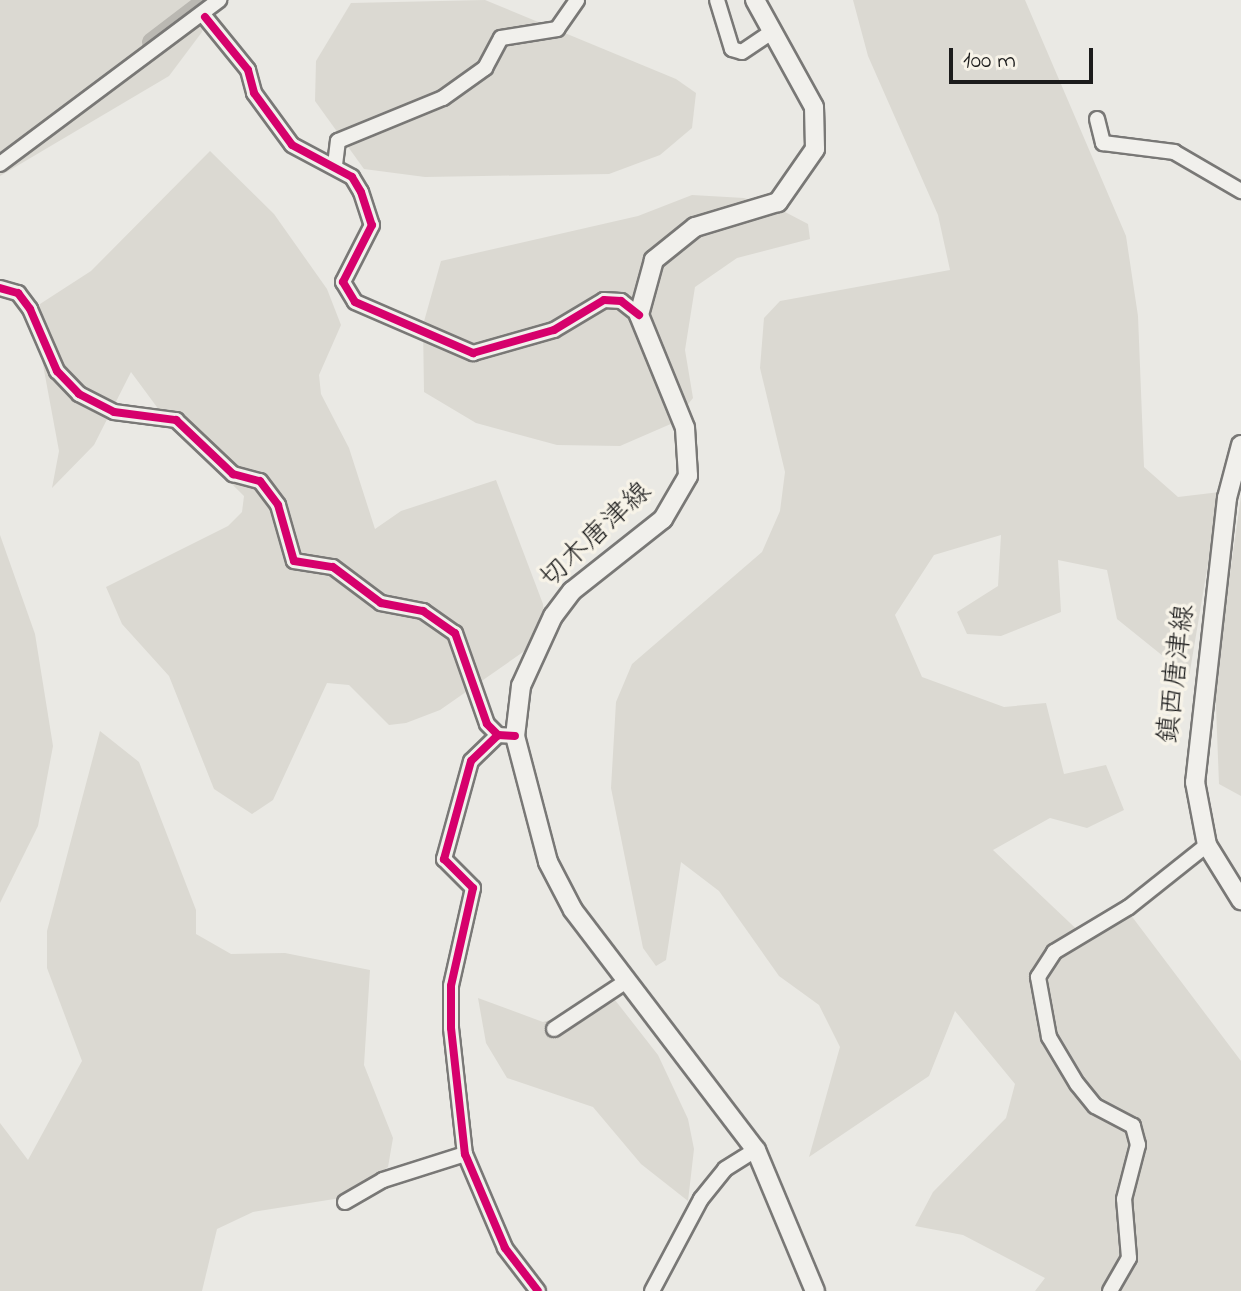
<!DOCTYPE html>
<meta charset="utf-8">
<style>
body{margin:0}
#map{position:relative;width:1241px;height:1291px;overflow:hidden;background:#eae9e4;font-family:"Indie Flower","Klee One",sans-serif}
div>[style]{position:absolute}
.built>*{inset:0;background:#dbd9d2}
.river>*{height:18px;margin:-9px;padding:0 9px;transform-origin:9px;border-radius:9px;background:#bab8b2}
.roads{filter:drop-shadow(2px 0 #797876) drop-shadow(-2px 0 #797876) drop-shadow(0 2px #797876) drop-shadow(0 -2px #797876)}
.minor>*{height:14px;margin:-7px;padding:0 7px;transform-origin:7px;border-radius:7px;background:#f1f0ec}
.major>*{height:18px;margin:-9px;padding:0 9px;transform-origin:9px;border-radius:9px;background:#f1f0ec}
.cycleway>*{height:8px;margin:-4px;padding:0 4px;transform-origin:4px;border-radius:4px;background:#d6006c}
span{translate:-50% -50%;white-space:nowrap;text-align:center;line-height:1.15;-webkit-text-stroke:7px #f7f3e8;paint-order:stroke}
.street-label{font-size:28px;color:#1c1c1c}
.scale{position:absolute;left:949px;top:48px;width:144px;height:36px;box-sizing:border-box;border:4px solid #1c1c1c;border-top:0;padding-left:10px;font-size:24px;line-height:28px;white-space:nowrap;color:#1c1c1c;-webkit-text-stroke:6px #f7f3e8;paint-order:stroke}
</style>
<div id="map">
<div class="built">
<div style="clip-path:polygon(0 0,212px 0,202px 32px,169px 76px,0 176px)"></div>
<div style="clip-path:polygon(485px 0,676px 79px,696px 93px,692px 128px,660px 155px,609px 174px,425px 177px,364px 169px,315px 101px,316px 61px,351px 3px)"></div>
<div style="clip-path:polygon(853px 0,1025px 0,1126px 236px,1138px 316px,1144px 467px,1178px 497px,1220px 492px,1189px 677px,1117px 619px,1107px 570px,1058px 560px,1061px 612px,1001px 636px,967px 634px,957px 612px,998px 586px,1001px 535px,934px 555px,895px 615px,922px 677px,1004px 707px,1046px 703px,1064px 774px,1106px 765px,1124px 810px,1087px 828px,1050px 818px,993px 850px,1088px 940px,1130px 914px,1241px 1061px,1241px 1291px,1035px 1291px,1045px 1278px,963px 1235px,915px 1226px,933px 1192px,1006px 1118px,1015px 1084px,955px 1011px,929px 1076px,809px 1157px,840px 1047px,819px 1005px,779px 976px,719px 891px,681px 862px,666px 960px,656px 966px,643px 948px,611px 788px,616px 702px,632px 664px,762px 552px,780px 511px,785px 472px,760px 368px,764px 318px,780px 301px,950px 270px,938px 215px,868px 56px)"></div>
<div style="clip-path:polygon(210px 151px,274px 214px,327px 289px,341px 325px,319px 375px,321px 394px,349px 448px,375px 529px,401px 511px,496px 480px,543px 604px,546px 636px,440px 710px,406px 723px,389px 725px,349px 685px,327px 683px,273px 800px,252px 814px,214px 789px,169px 676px,122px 624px,106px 587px,228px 526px,242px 512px,244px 496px,165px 418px,131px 372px,94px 445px,52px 488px,59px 451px,36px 327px,40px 304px,91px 271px)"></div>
<div style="clip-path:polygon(692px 195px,744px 198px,785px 212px,808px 224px,810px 239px,737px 258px,695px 287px,685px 350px,693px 398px,673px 423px,620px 446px,557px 445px,476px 423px,424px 392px,423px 325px,441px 261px,638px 216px)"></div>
<div style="clip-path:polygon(1241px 496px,1241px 796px,1219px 784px,1215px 680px)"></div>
<div style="clip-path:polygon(0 535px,35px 634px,53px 746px,38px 826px,0 903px)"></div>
<div style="clip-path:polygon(100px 731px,139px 762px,196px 910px,196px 934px,231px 954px,285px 953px,370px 970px,364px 1065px,393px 1138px,388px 1167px,347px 1197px,253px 1212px,217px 1229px,202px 1291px,0 1291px,0 1123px,28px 1160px,82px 1061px,47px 968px,47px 931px)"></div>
<div style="clip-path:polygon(478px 998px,543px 1022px,615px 1000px,658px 1055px,688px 1119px,694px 1149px,688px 1201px,641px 1164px,593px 1107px,507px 1078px,486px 1043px)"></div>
</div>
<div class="river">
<div style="left:151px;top:42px;width:69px;rotate:-37.4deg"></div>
</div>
<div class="roads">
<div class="minor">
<div style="left:717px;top:0;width:51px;rotate:73deg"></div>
<div style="left:732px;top:49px;width:10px;rotate:17deg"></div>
<div style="left:742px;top:52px;width:36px;rotate:-34deg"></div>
<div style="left:205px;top:17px;width:68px;rotate:50.9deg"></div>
<div style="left:248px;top:70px;width:24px;rotate:75deg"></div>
<div style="left:254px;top:93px;width:64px;rotate:53.8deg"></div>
<div style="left:292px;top:145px;width:68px;rotate:28.1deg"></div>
<div style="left:352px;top:177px;width:17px;rotate:59deg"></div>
<div style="left:361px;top:192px;width:35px;rotate:72deg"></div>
<div style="left:372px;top:225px;width:64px;rotate:117deg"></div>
<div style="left:343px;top:282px;width:23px;rotate:59deg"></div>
<div style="left:355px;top:302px;width:129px;rotate:23.4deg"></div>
<div style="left:473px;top:353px;width:84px;rotate:-15.9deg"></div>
<div style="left:554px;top:330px;width:58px;rotate:-31deg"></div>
<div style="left:604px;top:300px;width:17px;rotate:3deg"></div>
<div style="left:621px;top:301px;width:23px;rotate:38deg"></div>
<div style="left:1097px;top:119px;width:25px;rotate:76deg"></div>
<div style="left:1103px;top:143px;width:72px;rotate:7.2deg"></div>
<div style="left:1174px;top:152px;width:78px;rotate:30.2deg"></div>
<div style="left:0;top:164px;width:274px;rotate:-36.8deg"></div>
<div style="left:335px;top:165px;width:24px;rotate:-83deg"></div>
<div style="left:338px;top:141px;width:113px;rotate:-22.3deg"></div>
<div style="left:443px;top:98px;width:52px;rotate:-35.5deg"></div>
<div style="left:485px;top:68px;width:34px;rotate:-62deg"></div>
<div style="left:501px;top:38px;width:57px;rotate:-9.1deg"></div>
<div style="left:557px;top:29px;width:35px;rotate:-55deg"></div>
<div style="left:0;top:288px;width:19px;rotate:16deg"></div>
<div style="left:18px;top:293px;width:20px;rotate:53deg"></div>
<div style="left:30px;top:309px;width:68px;rotate:66.5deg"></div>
<div style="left:57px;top:371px;width:32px;rotate:46deg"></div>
<div style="left:79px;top:394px;width:39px;rotate:27deg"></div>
<div style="left:114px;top:412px;width:63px;rotate:7.4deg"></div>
<div style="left:176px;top:420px;width:79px;rotate:43.5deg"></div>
<div style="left:233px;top:474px;width:28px;rotate:15deg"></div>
<div style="left:260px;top:481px;width:30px;rotate:53deg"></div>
<div style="left:278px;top:505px;width:58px;rotate:74.1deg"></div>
<div style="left:294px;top:561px;width:39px;rotate:9deg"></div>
<div style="left:333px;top:567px;width:60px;rotate:36.9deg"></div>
<div style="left:381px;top:603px;width:43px;rotate:10.8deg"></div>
<div style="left:423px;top:611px;width:39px;rotate:35deg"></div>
<div style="left:455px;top:633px;width:96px;rotate:70.6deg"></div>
<div style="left:487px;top:724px;width:16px;rotate:45deg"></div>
<div style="left:498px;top:735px;width:17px;rotate:3deg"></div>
<div style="left:498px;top:735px;width:37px;rotate:136deg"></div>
<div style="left:471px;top:761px;width:102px;rotate:105.4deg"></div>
<div style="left:444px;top:859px;width:41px;rotate:45deg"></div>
<div style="left:473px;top:888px;width:100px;rotate:102.7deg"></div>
<div style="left:451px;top:986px;width:42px;rotate:90deg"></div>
<div style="left:451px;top:1028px;width:127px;rotate:83.7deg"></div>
<div style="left:465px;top:1154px;width:102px;rotate:66.9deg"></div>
<div style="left:505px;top:1248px;width:54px;rotate:52.5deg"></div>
<div style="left:554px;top:1029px;width:85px;rotate:-33.5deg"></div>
<div style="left:345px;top:1202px;width:44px;rotate:-30.1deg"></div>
<div style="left:383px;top:1180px;width:86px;rotate:-17.6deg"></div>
<div style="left:652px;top:1291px;width:104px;rotate:-62deg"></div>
<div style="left:701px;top:1199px;width:38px;rotate:-51deg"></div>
<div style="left:725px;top:1169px;width:36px;rotate:-32deg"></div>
<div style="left:1110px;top:1291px;width:38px;rotate:-60deg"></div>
<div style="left:1129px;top:1258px;width:59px;rotate:-94.8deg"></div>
<div style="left:1124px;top:1199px;width:56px;rotate:-75.5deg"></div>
<div style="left:1138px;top:1145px;width:20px;rotate:-105deg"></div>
<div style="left:1133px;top:1126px;width:43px;rotate:-152.2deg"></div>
<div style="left:1095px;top:1106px;width:28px;rotate:-129deg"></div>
<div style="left:1077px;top:1084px;width:55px;rotate:-120.8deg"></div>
<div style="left:1049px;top:1037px;width:61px;rotate:-100.4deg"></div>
<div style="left:1038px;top:977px;width:30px;rotate:-57deg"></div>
<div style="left:1054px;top:952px;width:87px;rotate:-31deg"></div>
<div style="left:1129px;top:907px;width:100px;rotate:-38.5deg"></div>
</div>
<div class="major">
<div style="left:755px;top:0;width:122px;rotate:61.1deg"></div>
<div style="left:814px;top:107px;width:42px;rotate:88.6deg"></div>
<div style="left:815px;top:149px;width:65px;rotate:124.9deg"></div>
<div style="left:778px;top:202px;width:87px;rotate:163.2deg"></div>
<div style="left:695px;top:227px;width:53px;rotate:141.2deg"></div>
<div style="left:654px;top:260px;width:57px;rotate:105.3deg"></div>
<div style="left:639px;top:315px;width:122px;rotate:67.8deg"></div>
<div style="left:685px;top:428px;width:48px;rotate:86.4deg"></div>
<div style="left:688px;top:476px;width:50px;rotate:120.2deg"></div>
<div style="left:663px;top:519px;width:116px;rotate:141.6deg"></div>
<div style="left:572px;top:591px;width:31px;rotate:127deg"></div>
<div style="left:553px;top:616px;width:77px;rotate:114.6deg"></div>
<div style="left:521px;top:686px;width:50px;rotate:96.8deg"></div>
<div style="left:515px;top:736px;width:130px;rotate:75.3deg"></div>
<div style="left:548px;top:862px;width:54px;rotate:62.5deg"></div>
<div style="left:573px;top:910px;width:302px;rotate:52.7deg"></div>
<div style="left:756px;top:1150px;width:153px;rotate:67.3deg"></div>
<div style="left:1241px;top:445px;width:55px;rotate:104.8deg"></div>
<div style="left:1227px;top:498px;width:286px;rotate:96.4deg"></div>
<div style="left:1195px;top:782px;width:64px;rotate:79.2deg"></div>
<div style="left:1207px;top:845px;width:65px;rotate:58.3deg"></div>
</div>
</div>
<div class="cycleway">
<div style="left:205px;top:17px;width:68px;rotate:50.9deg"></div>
<div style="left:248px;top:70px;width:24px;rotate:75deg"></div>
<div style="left:254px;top:93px;width:64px;rotate:53.8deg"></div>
<div style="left:292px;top:145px;width:68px;rotate:28.1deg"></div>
<div style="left:352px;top:177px;width:17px;rotate:59deg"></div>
<div style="left:361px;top:192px;width:35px;rotate:72deg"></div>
<div style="left:372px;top:225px;width:64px;rotate:117deg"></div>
<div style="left:343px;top:282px;width:23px;rotate:59deg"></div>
<div style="left:355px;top:302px;width:129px;rotate:23.4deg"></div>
<div style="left:473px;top:353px;width:84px;rotate:-15.9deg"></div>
<div style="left:554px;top:330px;width:58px;rotate:-31deg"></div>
<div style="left:604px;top:300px;width:17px;rotate:3deg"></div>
<div style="left:621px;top:301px;width:23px;rotate:38deg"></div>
<div style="left:0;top:288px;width:19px;rotate:16deg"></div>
<div style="left:18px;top:293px;width:20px;rotate:53deg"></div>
<div style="left:30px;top:309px;width:68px;rotate:66.5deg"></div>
<div style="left:57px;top:371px;width:32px;rotate:46deg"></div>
<div style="left:79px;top:394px;width:39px;rotate:27deg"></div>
<div style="left:114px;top:412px;width:63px;rotate:7.4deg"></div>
<div style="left:176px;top:420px;width:79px;rotate:43.5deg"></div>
<div style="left:233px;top:474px;width:28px;rotate:15deg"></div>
<div style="left:260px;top:481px;width:30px;rotate:53deg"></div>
<div style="left:278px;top:505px;width:58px;rotate:74.1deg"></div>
<div style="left:294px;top:561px;width:39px;rotate:9deg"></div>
<div style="left:333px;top:567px;width:60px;rotate:36.9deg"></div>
<div style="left:381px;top:603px;width:43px;rotate:10.8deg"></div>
<div style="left:423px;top:611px;width:39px;rotate:35deg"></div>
<div style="left:455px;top:633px;width:96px;rotate:70.6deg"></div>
<div style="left:487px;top:724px;width:16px;rotate:45deg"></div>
<div style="left:498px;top:735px;width:17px;rotate:3deg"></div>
<div style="left:498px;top:735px;width:37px;rotate:136deg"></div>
<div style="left:471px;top:761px;width:102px;rotate:105.4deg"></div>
<div style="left:444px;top:859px;width:41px;rotate:45deg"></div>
<div style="left:473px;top:888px;width:100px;rotate:102.7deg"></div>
<div style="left:451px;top:986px;width:42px;rotate:90deg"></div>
<div style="left:451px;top:1028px;width:127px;rotate:83.7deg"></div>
<div style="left:465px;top:1154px;width:102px;rotate:66.9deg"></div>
<div style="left:505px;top:1248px;width:54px;rotate:52.5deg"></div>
</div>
<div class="street-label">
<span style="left:597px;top:536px;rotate:-43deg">切木唐津線</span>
<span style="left:1178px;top:674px;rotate:-83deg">鎮西唐津線</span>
</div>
<div class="scale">100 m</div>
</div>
